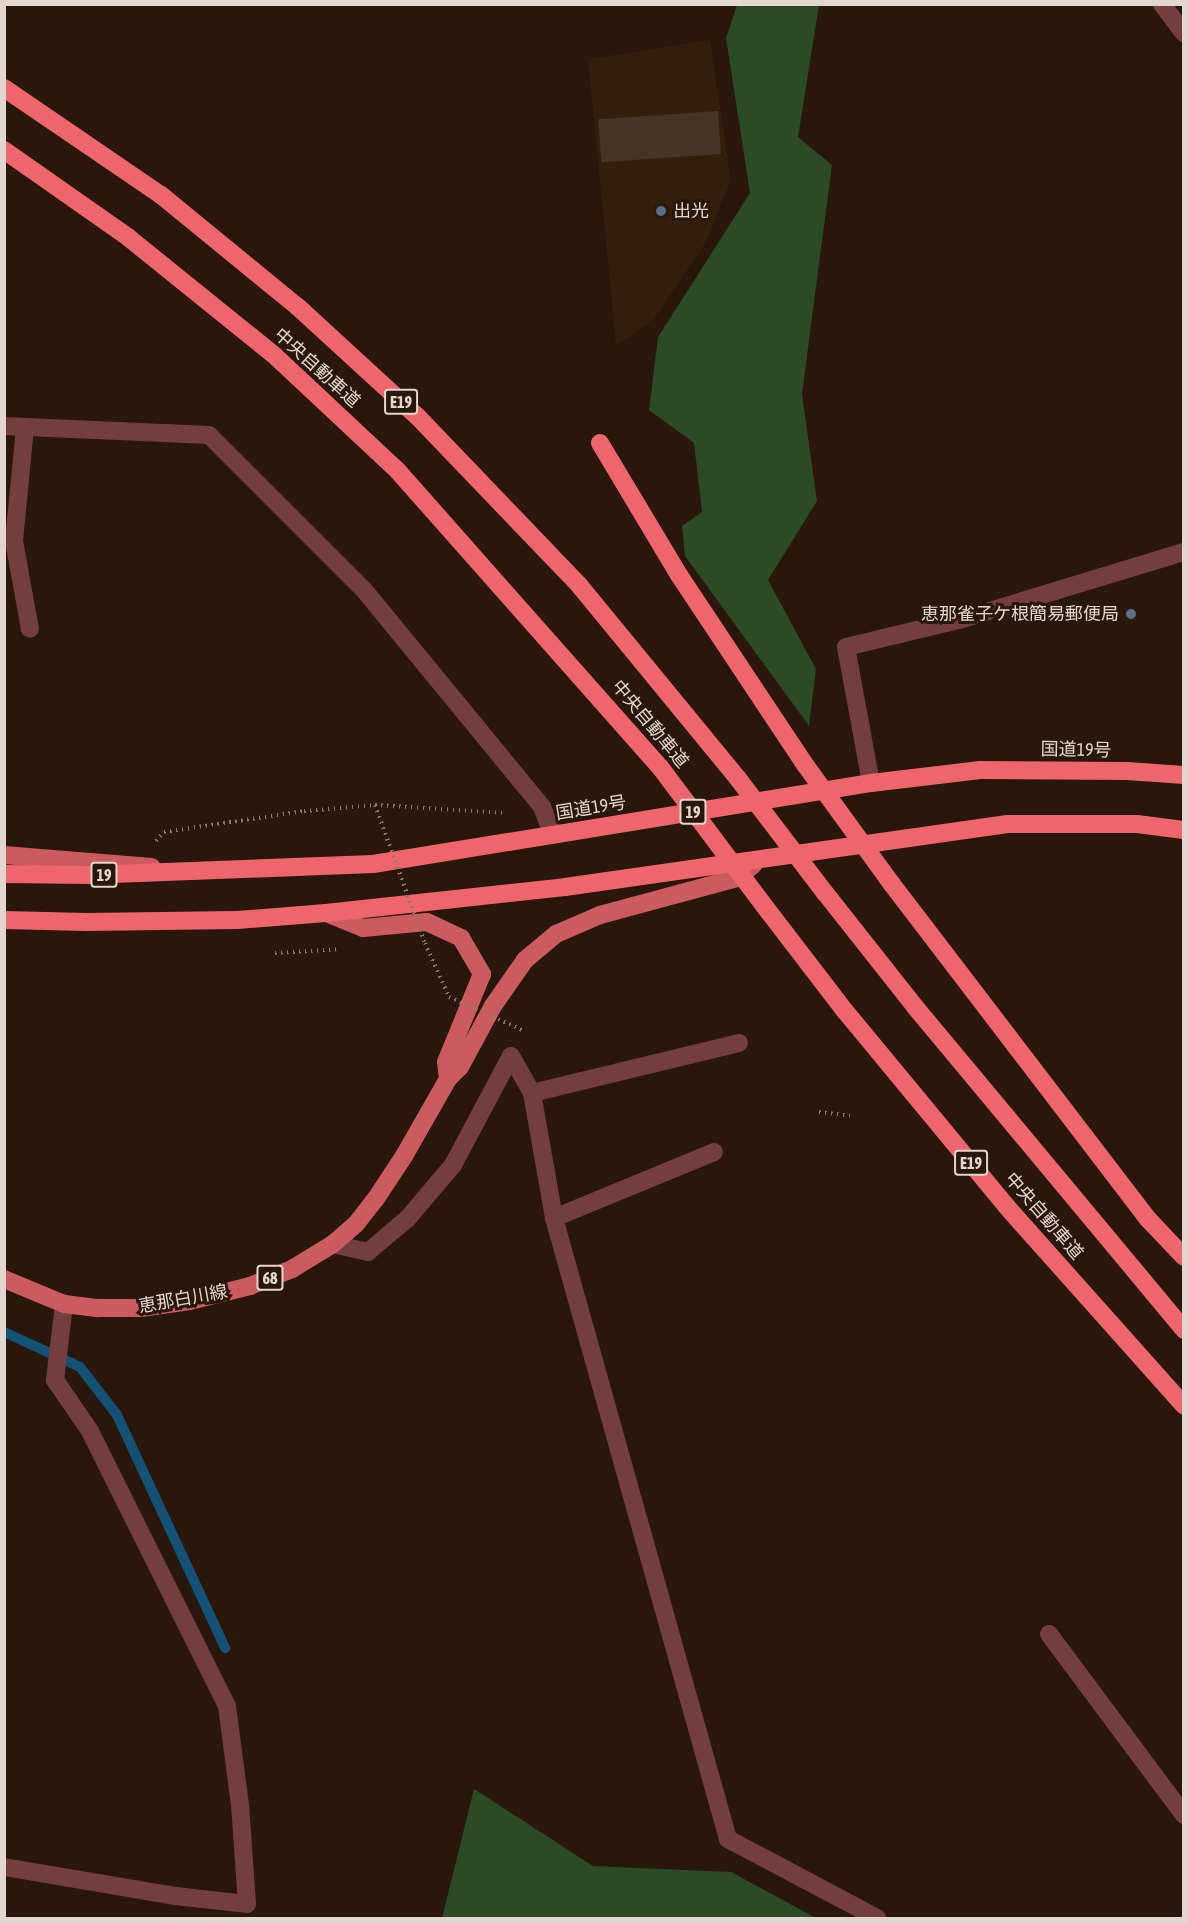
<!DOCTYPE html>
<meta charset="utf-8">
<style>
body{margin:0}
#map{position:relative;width:1188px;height:1923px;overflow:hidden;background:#28170a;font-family:"Asap Condensed","Noto Sans JP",sans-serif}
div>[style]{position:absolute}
.built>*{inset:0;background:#341d0b}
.green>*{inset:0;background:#2a4b24}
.stream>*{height:10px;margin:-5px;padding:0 5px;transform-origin:5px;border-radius:5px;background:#135176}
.building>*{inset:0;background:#473426;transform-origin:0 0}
.path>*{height:4px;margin-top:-2px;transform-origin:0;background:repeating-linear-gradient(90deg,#88796e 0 1.5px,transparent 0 6px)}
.minor>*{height:18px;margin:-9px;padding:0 9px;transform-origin:9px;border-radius:9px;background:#743e3e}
.major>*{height:18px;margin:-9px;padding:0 9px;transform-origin:9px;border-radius:9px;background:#cb5b5f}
.highway>*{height:18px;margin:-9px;padding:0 9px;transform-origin:9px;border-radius:9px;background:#ee666c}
.path-bridge>*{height:4px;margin-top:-2px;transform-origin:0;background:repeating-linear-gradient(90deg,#88796e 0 1.5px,transparent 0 6px)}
.highway-bridge>*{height:18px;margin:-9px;padding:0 9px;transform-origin:9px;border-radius:9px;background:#ee666c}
.dots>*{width:16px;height:16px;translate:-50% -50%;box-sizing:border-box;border:3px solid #28170a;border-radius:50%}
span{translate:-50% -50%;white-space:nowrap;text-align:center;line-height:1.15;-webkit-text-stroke:6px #28170a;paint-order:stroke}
.shield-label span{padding:2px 4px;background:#28170a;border:2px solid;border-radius:4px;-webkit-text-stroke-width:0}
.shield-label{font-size:16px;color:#e3d6ce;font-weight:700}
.poi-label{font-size:18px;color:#e3d6ce}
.left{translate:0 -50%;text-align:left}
.right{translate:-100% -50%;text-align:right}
.street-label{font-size:18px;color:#e3d6ce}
.frame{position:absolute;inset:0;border:6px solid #e3d6ce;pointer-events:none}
</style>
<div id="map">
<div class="built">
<div style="clip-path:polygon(710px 40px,731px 180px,706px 242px,652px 322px,616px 346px,588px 59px)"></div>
</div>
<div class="green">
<div style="clip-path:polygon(737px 5px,819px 5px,798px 137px,832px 165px,802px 394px,817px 501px,768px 580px,816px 669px,809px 726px,685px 556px,682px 526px,702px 512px,694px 443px,649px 410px,658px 337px,750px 193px,726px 38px)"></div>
<div style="clip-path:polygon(474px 1789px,593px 1866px,731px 1872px,816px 1918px,442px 1918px)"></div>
</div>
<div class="stream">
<div style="left:4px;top:1332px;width:84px;rotate:24.7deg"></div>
<div style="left:80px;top:1367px;width:61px;rotate:52.4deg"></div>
<div style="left:117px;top:1415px;width:257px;rotate:65.1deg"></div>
</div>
<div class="building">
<div style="left:718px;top:111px;width:43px;height:120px;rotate:86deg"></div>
</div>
<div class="path">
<div style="left:156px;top:841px;width:12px;rotate:-48deg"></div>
<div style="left:164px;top:832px;width:142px;rotate:-8.5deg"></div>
<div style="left:304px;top:811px;width:71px;rotate:-4.8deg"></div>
<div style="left:375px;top:805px;width:131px;rotate:3.5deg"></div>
<div style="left:275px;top:953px;width:66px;rotate:-3.5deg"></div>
<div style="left:819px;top:1112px;width:31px;rotate:7deg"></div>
</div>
<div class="minor">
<div style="left:1162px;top:4px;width:36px;rotate:53deg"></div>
<div style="left:4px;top:426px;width:205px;rotate:2.5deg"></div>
<div style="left:209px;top:435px;width:219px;rotate:45deg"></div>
<div style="left:364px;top:590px;width:281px;rotate:50.6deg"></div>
<div style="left:542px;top:807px;width:30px;rotate:69deg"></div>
<div style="left:25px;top:427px;width:115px;rotate:95.5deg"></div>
<div style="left:14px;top:541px;width:89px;rotate:79.7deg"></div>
<div style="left:871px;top:783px;width:138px;rotate:-100.4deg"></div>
<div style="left:846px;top:647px;width:120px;rotate:-13.5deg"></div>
<div style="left:963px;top:619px;width:231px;rotate:-16.9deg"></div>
<div style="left:532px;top:1093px;width:213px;rotate:-13.6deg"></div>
<div style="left:554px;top:1218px;width:645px;rotate:74.35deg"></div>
<div style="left:728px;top:1839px;width:169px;rotate:27.9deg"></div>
<div style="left:333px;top:1244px;width:36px;rotate:13deg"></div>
<div style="left:368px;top:1252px;width:52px;rotate:-40.4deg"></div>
<div style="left:408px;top:1218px;width:70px;rotate:-49.7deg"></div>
<div style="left:453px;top:1165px;width:123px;rotate:-62deg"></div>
<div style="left:511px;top:1056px;width:43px;rotate:60.4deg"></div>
<div style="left:532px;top:1093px;width:127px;rotate:80deg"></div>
<div style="left:554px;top:1218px;width:173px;rotate:-22.4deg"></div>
<div style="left:1049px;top:1634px;width:226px;rotate:53.3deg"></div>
<div style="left:4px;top:1867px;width:173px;rotate:9.6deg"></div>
<div style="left:175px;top:1896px;width:72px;rotate:6.3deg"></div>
<div style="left:247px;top:1904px;width:99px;rotate:-94deg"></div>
<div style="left:240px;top:1805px;width:100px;rotate:-97.5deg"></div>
<div style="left:227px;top:1706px;width:307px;rotate:-116.5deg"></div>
<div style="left:90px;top:1431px;width:62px;rotate:-124.5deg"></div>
<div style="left:55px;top:1380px;width:77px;rotate:-83.2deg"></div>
</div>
<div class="major">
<div style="left:4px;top:855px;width:148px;rotate:4.6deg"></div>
<div style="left:326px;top:913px;width:40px;rotate:22deg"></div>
<div style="left:363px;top:928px;width:64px;rotate:-5.4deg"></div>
<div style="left:427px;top:922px;width:38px;rotate:25deg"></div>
<div style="left:461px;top:938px;width:42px;rotate:59.7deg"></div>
<div style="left:482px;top:974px;width:95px;rotate:112.2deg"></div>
<div style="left:446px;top:1062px;width:17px;rotate:83deg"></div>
<div style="left:4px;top:1279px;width:65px;rotate:22.6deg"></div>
<div style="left:64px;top:1304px;width:35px;rotate:7deg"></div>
<div style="left:99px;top:1308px;width:42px"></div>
<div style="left:141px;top:1308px;width:49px;rotate:-8.1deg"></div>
<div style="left:190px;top:1301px;width:62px;rotate:-14deg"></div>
<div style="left:250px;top:1286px;width:45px;rotate:-22deg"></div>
<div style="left:292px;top:1269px;width:48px;rotate:-31.4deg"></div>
<div style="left:333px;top:1244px;width:30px;rotate:-41deg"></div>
<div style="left:356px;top:1224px;width:31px;rotate:-52deg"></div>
<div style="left:375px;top:1200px;width:53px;rotate:-56.6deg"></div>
<div style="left:404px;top:1156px;width:89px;rotate:-60.3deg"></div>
<div style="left:448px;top:1079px;width:17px;rotate:-45deg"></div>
<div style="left:460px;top:1067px;width:69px;rotate:-61.6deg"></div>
<div style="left:493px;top:1006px;width:56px;rotate:-55.2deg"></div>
<div style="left:525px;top:960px;width:40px;rotate:-40deg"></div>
<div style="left:556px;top:934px;width:48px;rotate:-23.4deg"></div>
<div style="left:600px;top:915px;width:142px;rotate:-15.1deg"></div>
<div style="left:737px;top:878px;width:21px;rotate:-39deg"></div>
</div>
<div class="highway">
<div style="left:4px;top:88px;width:190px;rotate:34.3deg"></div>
<div style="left:161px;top:195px;width:177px;rotate:39.3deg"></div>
<div style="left:298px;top:307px;width:161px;rotate:42.5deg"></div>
<div style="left:417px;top:416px;width:234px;rotate:46.2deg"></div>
<div style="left:579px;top:585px;width:252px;rotate:50.6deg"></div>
<div style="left:4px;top:150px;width:153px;rotate:35.1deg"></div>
<div style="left:129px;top:238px;width:186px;rotate:38.9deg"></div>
<div style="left:274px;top:355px;width:168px;rotate:43.1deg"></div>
<div style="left:397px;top:470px;width:397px;rotate:48.5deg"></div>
<div style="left:600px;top:443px;width:154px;rotate:59.1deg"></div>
<div style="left:679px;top:575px;width:229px;rotate:56.4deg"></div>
<div style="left:4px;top:874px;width:84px;rotate:0.7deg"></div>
<div style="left:88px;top:875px;width:285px;rotate:-2.2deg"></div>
<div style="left:373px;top:864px;width:505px;rotate:-9.24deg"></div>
<div style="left:871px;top:783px;width:110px;rotate:-6.8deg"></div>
<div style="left:980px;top:770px;width:147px;rotate:0.4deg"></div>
<div style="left:1127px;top:771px;width:57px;rotate:4deg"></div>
<div style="left:891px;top:883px;width:422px;rotate:52.6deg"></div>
<div style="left:1147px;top:1218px;width:54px;rotate:46.5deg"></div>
<div style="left:826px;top:894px;width:145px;rotate:51.7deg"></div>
<div style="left:916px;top:1008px;width:419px;rotate:50.2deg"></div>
<div style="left:769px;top:912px;width:125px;rotate:52.5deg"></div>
<div style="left:845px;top:1011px;width:254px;rotate:50.4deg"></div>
<div style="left:1007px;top:1207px;width:266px;rotate:48.3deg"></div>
<div style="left:4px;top:920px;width:82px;rotate:1.4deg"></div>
<div style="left:86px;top:922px;width:151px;rotate:-0.8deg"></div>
<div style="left:237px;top:920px;width:89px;rotate:-4.5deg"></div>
<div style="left:326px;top:913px;width:240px;rotate:-6.2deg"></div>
<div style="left:565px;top:887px;width:447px;rotate:-8.1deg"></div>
<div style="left:1008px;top:824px;width:129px"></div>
<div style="left:1137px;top:824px;width:47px;rotate:7.3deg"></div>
</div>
<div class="path-bridge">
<div style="left:375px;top:805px;width:147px;rotate:70.1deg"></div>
<div style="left:425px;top:943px;width:59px;rotate:66deg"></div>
<div style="left:449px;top:997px;width:80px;rotate:24.3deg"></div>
</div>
<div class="highway-bridge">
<div style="left:806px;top:766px;width:145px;rotate:54deg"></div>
<div style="left:660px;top:767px;width:181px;rotate:53.1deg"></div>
<div style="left:739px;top:780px;width:143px;rotate:52.7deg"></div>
</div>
<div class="dots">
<div style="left:661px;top:211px;background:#5c6f8a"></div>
<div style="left:1131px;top:614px;background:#5c6f8a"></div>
</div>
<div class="shield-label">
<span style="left:401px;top:402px">E19</span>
<span style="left:693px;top:812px">19</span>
<span style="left:104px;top:875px">19</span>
<span style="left:971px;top:1163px">E19</span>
<span style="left:270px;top:1278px">68</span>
</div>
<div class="poi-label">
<span class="left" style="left:673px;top:211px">出光</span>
<span class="right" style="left:1119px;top:614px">恵那雀子ケ根簡易郵便局</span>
</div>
<div class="street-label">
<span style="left:317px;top:368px;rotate:42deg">中央自動車道</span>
<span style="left:650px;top:724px;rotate:50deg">中央自動車道</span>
<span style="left:1076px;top:750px;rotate:1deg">国道19号</span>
<span style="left:591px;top:808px;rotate:-9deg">国道19号</span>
<span style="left:1044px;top:1216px;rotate:49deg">中央自動車道</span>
<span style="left:183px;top:1299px;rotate:-10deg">恵那白川線</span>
</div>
<div class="frame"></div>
</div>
